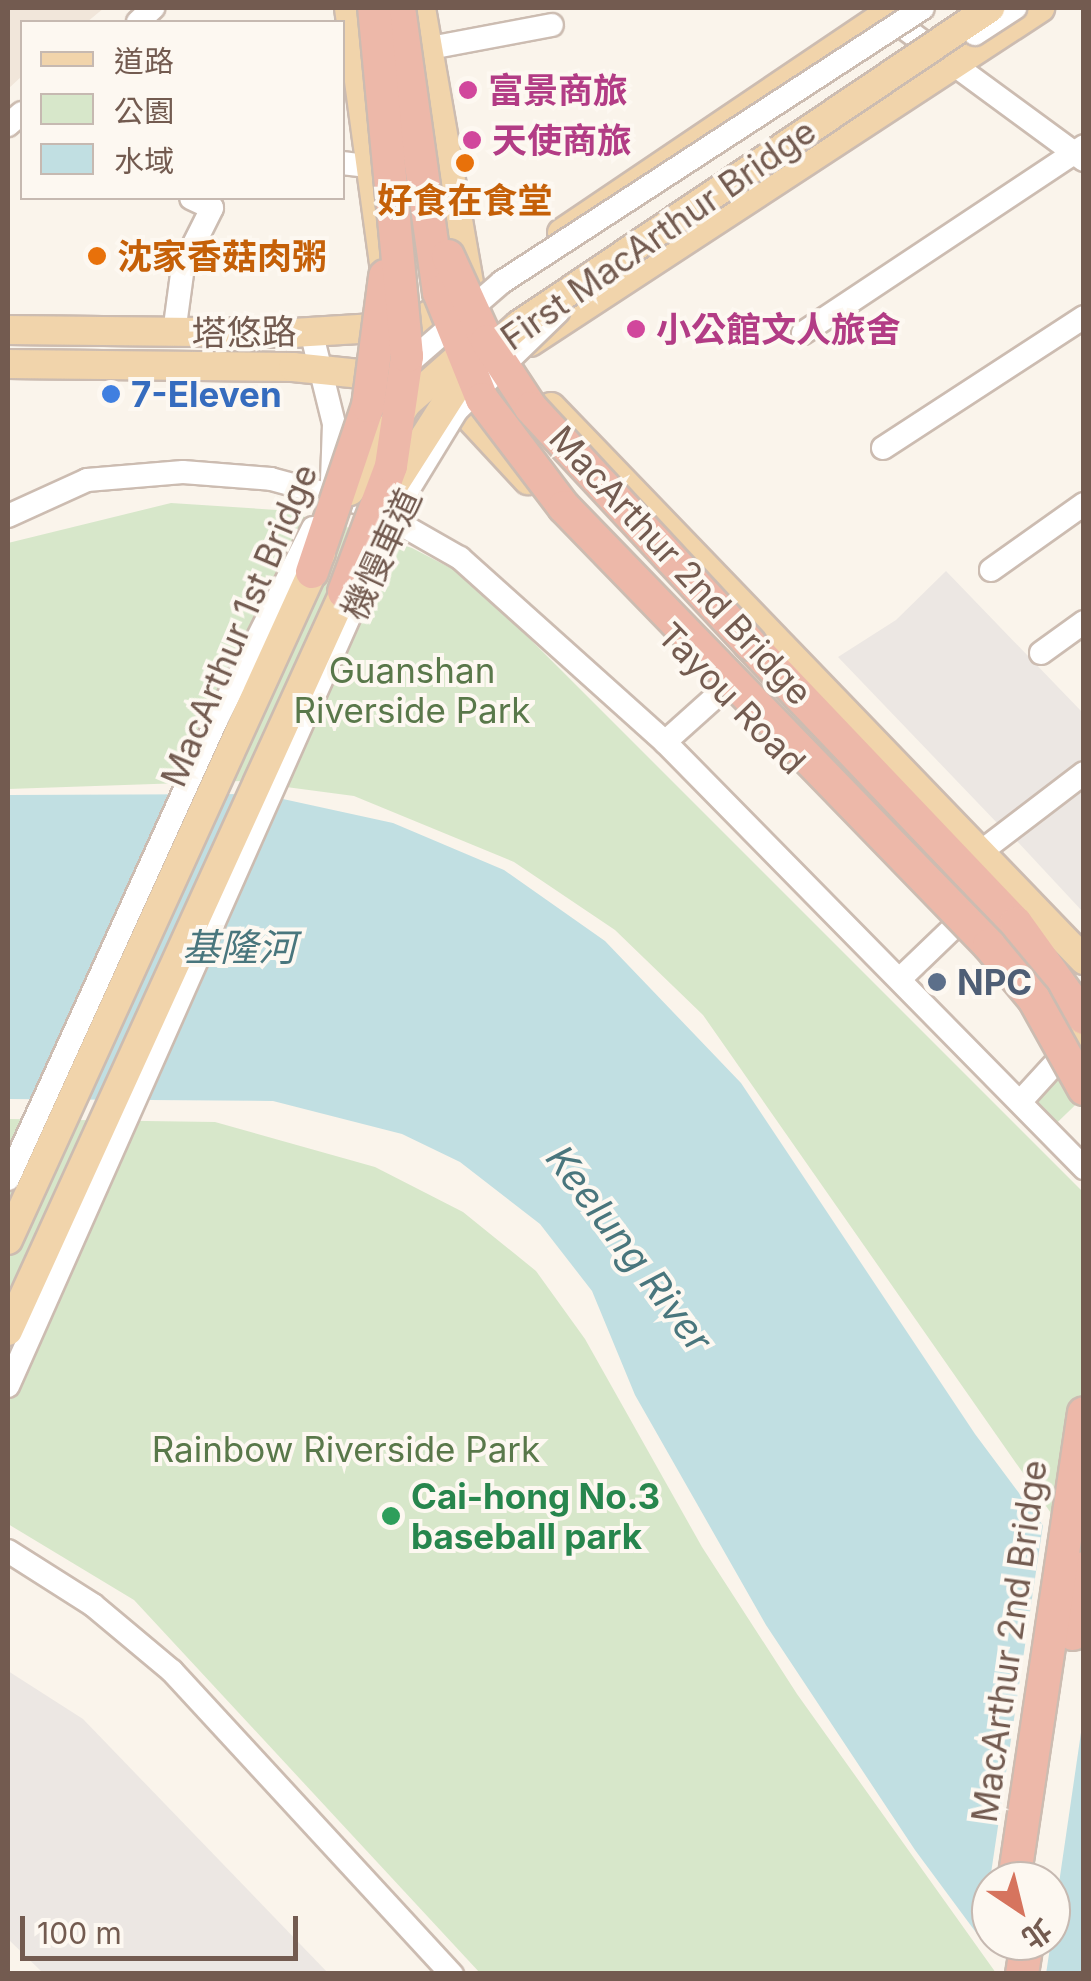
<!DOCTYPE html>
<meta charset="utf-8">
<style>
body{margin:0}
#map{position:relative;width:1091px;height:1981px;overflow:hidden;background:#faf4eb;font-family:Inter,"Noto Sans TC",sans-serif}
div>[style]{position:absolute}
.residential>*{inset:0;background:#f1e6da}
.industrial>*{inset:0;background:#ece7e3}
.green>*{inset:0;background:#d7e7ca;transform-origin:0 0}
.water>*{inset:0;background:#c1dfe2}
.pier>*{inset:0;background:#faf4eb}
.roads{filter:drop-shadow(2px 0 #ccbcb1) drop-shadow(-2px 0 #ccbcb1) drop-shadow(0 2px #ccbcb1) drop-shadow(0 -2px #ccbcb1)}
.minor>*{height:22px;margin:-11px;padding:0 11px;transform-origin:11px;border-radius:11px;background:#fff}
.major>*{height:28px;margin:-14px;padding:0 14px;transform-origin:14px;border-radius:14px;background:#f1d4ab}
.highway>*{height:32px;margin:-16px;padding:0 16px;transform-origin:16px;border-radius:16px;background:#edb8a9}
.bridges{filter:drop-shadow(2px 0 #ccbcb1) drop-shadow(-2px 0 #ccbcb1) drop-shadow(0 2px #ccbcb1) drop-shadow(0 -2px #ccbcb1)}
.minor-bridge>*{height:22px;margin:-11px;padding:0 11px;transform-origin:11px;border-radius:11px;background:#fff}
.major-bridge>*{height:28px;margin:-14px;padding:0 14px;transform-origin:14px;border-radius:14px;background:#f1d4ab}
.highway-bridge>*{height:32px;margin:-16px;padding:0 16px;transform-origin:16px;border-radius:16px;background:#edb8a9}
.dots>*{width:28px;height:28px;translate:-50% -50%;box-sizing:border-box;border:5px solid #fdf8f1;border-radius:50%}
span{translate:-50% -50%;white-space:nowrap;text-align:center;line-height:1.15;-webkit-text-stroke:8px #fdf8f1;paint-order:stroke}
.hotel-label{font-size:35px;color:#b23c85;font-weight:700}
.left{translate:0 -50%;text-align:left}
.food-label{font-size:35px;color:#c56008;font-weight:700}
.street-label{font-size:35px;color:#735b50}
.shop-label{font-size:35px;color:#366cbe;font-weight:700}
.park-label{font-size:35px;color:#59784a}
.service-label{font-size:35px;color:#4e5e75;font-weight:700}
.leisure-label{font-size:35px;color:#27864d;font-weight:700}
.water-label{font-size:38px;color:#49767d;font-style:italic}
.frame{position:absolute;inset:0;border:10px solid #735b50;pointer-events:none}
.legend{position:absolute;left:20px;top:20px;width:325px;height:180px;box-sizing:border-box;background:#fdf8f1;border:2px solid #c6b9b1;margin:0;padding:12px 18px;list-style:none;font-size:30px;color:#735b50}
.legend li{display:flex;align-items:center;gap:20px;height:50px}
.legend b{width:50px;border:2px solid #c6b9b1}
.north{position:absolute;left:971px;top:1861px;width:100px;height:100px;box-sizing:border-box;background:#fdf8f1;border:2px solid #c6b9b1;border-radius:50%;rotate:145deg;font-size:28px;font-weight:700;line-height:40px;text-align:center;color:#735b50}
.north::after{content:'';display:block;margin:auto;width:35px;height:45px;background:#d6745e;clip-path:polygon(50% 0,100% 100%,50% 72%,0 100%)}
.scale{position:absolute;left:20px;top:1916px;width:278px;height:45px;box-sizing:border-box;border:5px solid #735b50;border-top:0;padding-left:12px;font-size:30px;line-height:35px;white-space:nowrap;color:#735b50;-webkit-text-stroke:8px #fdf8f1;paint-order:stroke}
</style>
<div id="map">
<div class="residential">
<div style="clip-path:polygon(8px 8px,104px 8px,87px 22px,22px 22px,22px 76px,8px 89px)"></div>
</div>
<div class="industrial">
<div style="clip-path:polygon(946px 571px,1083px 713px,1083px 761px,1000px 826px,838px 657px,896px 620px)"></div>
<div style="clip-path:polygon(1083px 785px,1083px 912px,1015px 839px)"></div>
<div style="clip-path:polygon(8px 1671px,83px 1719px,328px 1973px,43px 1973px,8px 1939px)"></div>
</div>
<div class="green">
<div style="clip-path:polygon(171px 503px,277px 510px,350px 528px,412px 548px,468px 577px,1083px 1192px,1083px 1559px,703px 1015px,615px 930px,514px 862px,354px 796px,241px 781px,8px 789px,8px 543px)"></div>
<div style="left:1059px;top:1072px;width:35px;height:45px;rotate:46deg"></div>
<div style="clip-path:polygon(8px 1119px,215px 1122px,375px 1167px,463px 1212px,536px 1271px,585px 1339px,702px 1547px,797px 1694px,996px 1973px,480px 1973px,134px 1600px,8px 1524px)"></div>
</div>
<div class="water">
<div style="clip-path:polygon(evenodd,260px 794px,393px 823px,504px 870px,605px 941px,741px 1083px,975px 1434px,1083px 1579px,1083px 1973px,1006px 1973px,915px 1850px,766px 1625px,635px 1395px,592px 1291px,540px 1224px,460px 1162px,402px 1134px,273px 1101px,8px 1099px,8px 795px,260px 794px,991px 1881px,1051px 1881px,1051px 1941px,991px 1941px,991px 1881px)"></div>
</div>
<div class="pier">
<div style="clip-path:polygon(1044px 1518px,1084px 1571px,1083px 1719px,1051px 1938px,1051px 1881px,991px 1881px,991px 1941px,1051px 1941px,1046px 1974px,1000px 1974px,980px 1947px)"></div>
</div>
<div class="roads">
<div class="minor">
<div style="left:885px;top:14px;width:247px;rotate:36.3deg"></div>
<div style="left:138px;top:22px;width:21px;rotate:-43deg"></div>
<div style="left:425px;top:49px;width:129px;rotate:-10.7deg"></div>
<div style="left:8px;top:125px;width:18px;rotate:-41deg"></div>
<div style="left:342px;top:163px;width:24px;rotate:7deg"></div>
<div style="left:311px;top:331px;width:96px;rotate:76.1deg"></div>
<div style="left:334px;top:424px;width:57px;rotate:92deg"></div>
<div style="left:174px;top:333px;width:68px;rotate:-82.3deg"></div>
<div style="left:183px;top:266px;width:65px;rotate:-63.4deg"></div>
<div style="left:212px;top:208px;width:23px;rotate:-155deg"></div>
<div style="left:803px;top:333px;width:338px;rotate:-33.6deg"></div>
<div style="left:883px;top:448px;width:240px;rotate:-33.1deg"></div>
<div style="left:8px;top:516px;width:87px;rotate:-24.5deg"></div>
<div style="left:87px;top:480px;width:96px;rotate:-4.8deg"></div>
<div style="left:183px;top:472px;width:88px;rotate:4.5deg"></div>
<div style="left:271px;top:479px;width:99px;rotate:15.2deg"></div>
<div style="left:367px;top:505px;width:107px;rotate:29.7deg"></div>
<div style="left:460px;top:558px;width:275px;rotate:41.9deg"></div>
<div style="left:665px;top:742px;width:598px;rotate:45.47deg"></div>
<div style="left:991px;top:570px;width:114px;rotate:-35.4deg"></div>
<div style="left:1041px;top:653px;width:53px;rotate:-35.8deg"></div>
<div style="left:665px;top:742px;width:78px;rotate:-41.9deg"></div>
<div style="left:978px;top:854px;width:133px;rotate:-37.4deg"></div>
<div style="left:902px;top:977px;width:72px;rotate:-43.9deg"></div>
<div style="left:1020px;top:1102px;width:77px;rotate:-47.6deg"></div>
<div style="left:8px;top:1551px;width:101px;rotate:32.4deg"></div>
<div style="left:93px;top:1605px;width:103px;rotate:39.9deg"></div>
<div style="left:172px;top:1671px;width:413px;rotate:47.3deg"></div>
</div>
<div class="major">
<div style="left:349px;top:8px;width:264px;rotate:82.2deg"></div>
<div style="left:385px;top:270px;width:123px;rotate:65.1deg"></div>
<div style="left:437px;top:382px;width:134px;rotate:47.1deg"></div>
<div style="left:421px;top:8px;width:278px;rotate:80.1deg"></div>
<div style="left:562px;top:233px;width:402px;rotate:-34deg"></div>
<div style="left:8px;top:330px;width:285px;rotate:0.6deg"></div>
<div style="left:293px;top:333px;width:115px;rotate:-3.5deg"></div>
<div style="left:408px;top:326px;width:63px;rotate:-27.4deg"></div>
<div style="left:530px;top:342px;width:610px;rotate:-33.22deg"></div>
<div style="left:8px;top:364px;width:285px;rotate:0.6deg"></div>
<div style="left:293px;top:367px;width:98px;rotate:5.9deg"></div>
<div style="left:551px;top:407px;width:768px;rotate:46.06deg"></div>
<div style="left:1046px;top:1013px;width:50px;rotate:40.1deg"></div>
</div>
<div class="highway">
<div style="left:750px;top:644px;width:385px;rotate:46.4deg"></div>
<div style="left:1016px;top:923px;width:117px;rotate:54.4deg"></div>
<div style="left:1073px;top:1634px;width:67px;rotate:-80.5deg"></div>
<div style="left:1014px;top:1881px;width:473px;rotate:-81.5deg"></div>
<div style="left:1022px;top:1974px;width:33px;rotate:-81deg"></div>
</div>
</div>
<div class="bridges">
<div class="minor-bridge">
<div style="left:975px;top:34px;width:48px;rotate:-33deg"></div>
<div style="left:405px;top:366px;width:128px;rotate:-40.9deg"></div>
<div style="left:502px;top:282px;width:502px;rotate:-33.06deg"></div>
<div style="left:8px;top:1179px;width:503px;rotate:-65.57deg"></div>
<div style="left:216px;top:721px;width:216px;rotate:-63.3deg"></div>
<div style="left:8px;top:1386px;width:964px;rotate:-66.07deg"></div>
<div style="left:399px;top:505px;width:111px;rotate:-58.6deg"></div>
<div style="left:457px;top:410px;width:141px;rotate:-44.1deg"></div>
</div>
<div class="major-bridge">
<div style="left:392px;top:488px;width:138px;rotate:-57.5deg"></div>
<div style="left:466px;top:372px;width:71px;rotate:-41.6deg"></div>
<div style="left:519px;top:325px;width:568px;rotate:-33.94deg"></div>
<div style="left:350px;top:491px;width:105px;rotate:-57.1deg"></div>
<div style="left:407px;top:403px;width:91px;rotate:-41.4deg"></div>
<div style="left:8px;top:1240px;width:755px;rotate:-65.51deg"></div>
<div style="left:8px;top:1331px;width:833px;rotate:-65.53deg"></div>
</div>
<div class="highway-bridge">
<div style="left:399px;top:8px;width:287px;rotate:82deg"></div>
<div style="left:439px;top:292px;width:115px;rotate:68.1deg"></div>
<div style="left:482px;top:399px;width:136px;rotate:52.8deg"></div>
<div style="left:564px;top:507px;width:610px;rotate:45.86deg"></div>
<div style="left:989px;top:945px;width:70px;rotate:50.2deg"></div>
<div style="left:1034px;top:999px;width:103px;rotate:60.9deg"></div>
<div style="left:448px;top:256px;width:94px;rotate:65.4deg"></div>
<div style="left:487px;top:341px;width:80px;rotate:56.7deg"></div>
<div style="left:531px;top:408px;width:322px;rotate:47.1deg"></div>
<div style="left:312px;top:572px;width:175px;rotate:-71.4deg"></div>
<div style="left:368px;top:406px;width:131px;rotate:-82.5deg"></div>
<div style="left:344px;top:592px;width:134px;rotate:-69.5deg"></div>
<div style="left:391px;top:466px;width:111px;rotate:-81.7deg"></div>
<div style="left:407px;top:356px;width:350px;rotate:-95.4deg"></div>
</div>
</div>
<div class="dots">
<div style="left:468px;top:90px;background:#d1479c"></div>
<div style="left:472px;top:140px;background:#d1479c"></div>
<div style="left:465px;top:163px;background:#e8710a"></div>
<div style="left:97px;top:256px;background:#e8710a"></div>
<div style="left:636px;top:329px;background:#d1479c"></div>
<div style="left:111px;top:394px;background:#3f7fe0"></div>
<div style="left:937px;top:982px;background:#5c6f8a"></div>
<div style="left:391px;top:1516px;background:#2e9e5b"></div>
</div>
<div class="hotel-label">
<span class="left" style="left:488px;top:90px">富景商旅</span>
<span class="left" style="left:492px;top:140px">天使商旅</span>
<span class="left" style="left:656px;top:329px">小公館文人旅舍</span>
</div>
<div class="food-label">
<span style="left:465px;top:200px">好食在食堂</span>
<span class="left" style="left:117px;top:256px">沈家香菇肉粥</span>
</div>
<div class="street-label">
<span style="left:658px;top:234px;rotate:-35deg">First MacArthur Bridge</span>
<span style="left:244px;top:332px;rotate:-1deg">塔悠路</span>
<span style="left:381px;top:554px;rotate:-65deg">機慢車道</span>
<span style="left:681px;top:565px;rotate:47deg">MacArthur 2nd Bridge</span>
<span style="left:239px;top:625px;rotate:-67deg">MacArthur 1st Bridge</span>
<span style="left:732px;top:698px;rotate:46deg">Tayou Road</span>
<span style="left:1009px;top:1641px;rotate:-82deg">MacArthur 2nd Bridge</span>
</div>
<div class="shop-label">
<span class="left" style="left:131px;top:394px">7-Eleven</span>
</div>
<div class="park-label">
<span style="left:412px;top:690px">Guanshan<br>Riverside Park</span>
<span style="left:346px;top:1449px">Rainbow Riverside Park</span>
</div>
<div class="service-label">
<span class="left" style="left:957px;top:982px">NPC</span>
</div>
<div class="leisure-label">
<span class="left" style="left:411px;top:1516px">Cai-hong No.3<br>baseball park</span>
</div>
<div class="water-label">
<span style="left:239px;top:948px">基隆河</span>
<span style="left:629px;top:1249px;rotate:53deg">Keelung River</span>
</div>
<div class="frame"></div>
<ul class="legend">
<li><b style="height:12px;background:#f1d4ab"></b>道路</li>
<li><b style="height:28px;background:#d7e7ca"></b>公園</li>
<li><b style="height:28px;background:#c1dfe2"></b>水域</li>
</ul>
<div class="north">北</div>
<div class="scale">100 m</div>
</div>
